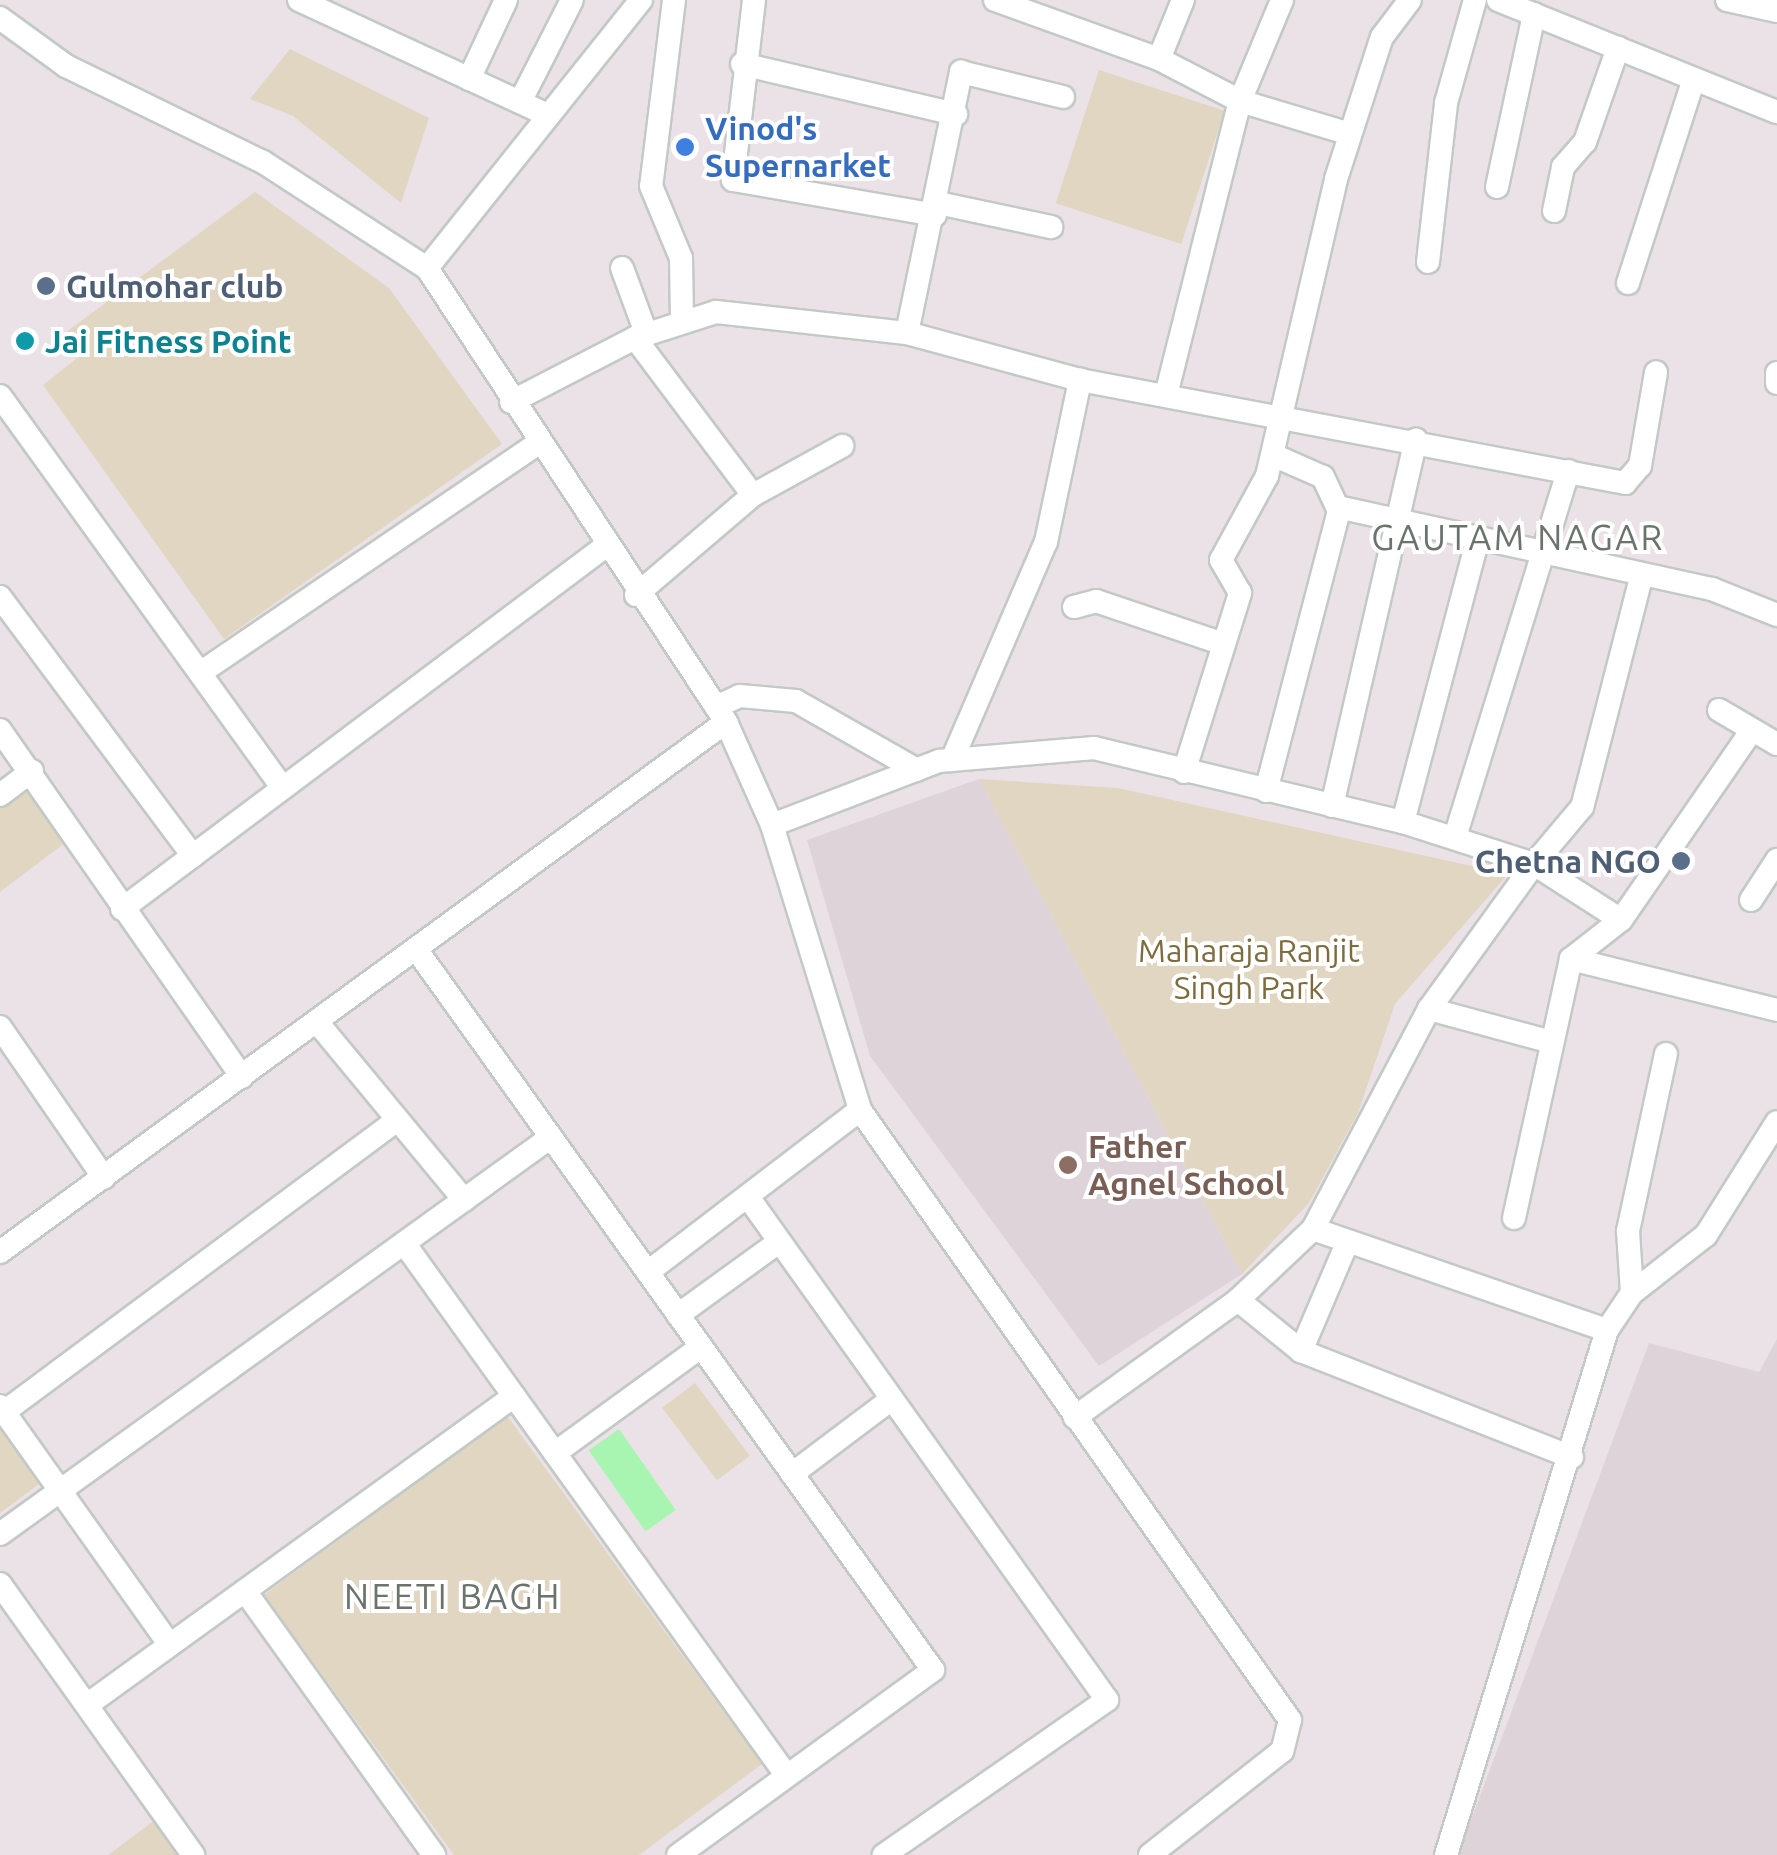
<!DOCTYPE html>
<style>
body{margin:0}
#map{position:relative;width:1777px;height:1855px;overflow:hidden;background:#ebe2e7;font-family:Ubuntu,sans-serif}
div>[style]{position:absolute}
.education>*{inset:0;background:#ded3d9}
.green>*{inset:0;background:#e1d6c1;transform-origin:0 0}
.water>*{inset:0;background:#a8f5b1;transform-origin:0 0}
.roads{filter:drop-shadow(2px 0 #c3c9c5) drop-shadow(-2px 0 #c3c9c5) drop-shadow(0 2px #c3c9c5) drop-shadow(0 -2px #c3c9c5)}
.minor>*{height:22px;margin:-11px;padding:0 11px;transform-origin:11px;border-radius:11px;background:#fff}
.dots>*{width:28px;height:28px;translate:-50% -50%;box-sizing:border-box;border:5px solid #fff;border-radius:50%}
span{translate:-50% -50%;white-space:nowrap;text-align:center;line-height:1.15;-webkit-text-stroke:8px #fff;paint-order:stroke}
.shop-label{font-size:32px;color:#366cbe;font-weight:700}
.left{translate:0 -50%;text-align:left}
.service-label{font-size:32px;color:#4e5e75;font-weight:700}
.right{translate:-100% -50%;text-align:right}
.culture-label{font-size:32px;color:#0d838f;font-weight:700}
.park-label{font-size:32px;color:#7d6c3d}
.education-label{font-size:32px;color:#785e54;font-weight:700}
.neighbourhood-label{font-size:35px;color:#6b736d;letter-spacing:2.5px}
</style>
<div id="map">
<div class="education">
<div style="clip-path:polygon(979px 779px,1242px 1274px,1099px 1366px,870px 1056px,807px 840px)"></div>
<div style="clip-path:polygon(1777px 1339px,1777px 1855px,1458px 1855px,1649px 1343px,1759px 1372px)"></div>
</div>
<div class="green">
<div style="clip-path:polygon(290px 49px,429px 118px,401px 203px,293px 116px,250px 99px)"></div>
<div style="left:1099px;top:70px;width:132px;height:140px;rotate:18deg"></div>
<div style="clip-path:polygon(255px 192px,389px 288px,502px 444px,224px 639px,43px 385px,81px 355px,65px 333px)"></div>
<div style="clip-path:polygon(979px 779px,1118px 788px,1508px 874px,1395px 1004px,1358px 1113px,1309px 1203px,1242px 1274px)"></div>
<div style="clip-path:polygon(31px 780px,70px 839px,0 892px,0 802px)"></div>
<div style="left:695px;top:1383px;width:91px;height:41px;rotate:53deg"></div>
<div style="clip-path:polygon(0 1416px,46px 1479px,0 1513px)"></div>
<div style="clip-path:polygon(507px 1416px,762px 1764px,639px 1855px,454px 1855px,264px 1595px)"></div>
<div style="clip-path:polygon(155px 1820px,180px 1855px,108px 1855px)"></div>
</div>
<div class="water">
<div style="left:619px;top:1429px;width:99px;height:37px;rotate:55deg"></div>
</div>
<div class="roads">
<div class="minor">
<div style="left:299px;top:0;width:274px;rotate:24.8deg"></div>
<div style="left:674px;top:0;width:187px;rotate:97deg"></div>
<div style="left:651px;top:186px;width:78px;rotate:67.4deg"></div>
<div style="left:681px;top:258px;width:61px;rotate:89.1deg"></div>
<div style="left:754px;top:0;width:181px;rotate:96.7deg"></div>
<div style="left:733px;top:180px;width:205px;rotate:9.8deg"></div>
<div style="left:995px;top:0;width:174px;rotate:19.8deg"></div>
<div style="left:1159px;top:59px;width:91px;rotate:27.4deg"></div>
<div style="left:1240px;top:101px;width:115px;rotate:16.7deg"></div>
<div style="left:1498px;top:0;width:301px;rotate:21.9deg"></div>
<div style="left:1727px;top:0;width:51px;rotate:12.4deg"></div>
<div style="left:0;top:18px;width:82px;rotate:36deg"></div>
<div style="left:66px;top:66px;width:219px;rotate:26deg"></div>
<div style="left:263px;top:162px;width:195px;rotate:32.9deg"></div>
<div style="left:427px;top:268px;width:544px;rotate:56.63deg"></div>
<div style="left:726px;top:722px;width:113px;rotate:65.9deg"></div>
<div style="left:772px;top:825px;width:298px;rotate:72.8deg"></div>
<div style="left:860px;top:1110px;width:746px;rotate:54.82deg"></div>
<div style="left:1290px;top:1720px;width:32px;rotate:104deg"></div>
<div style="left:1282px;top:1751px;width:168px;rotate:141.8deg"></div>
<div style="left:1159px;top:59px;width:64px;rotate:-67.9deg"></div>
<div style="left:742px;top:64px;width:220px;rotate:13.2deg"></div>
<div style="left:469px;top:79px;width:87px;rotate:-64.9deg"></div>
<div style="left:520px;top:102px;width:114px;rotate:-63deg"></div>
<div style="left:1497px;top:187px;width:177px;rotate:-77.9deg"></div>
<div style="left:938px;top:203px;width:116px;rotate:12deg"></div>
<div style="left:1554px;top:211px;width:45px;rotate:-78.4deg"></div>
<div style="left:1563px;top:167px;width:33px;rotate:-49deg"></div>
<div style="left:1585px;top:142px;width:100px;rotate:-70.7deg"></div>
<div style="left:1428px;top:262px;width:160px;rotate:-83.5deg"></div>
<div style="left:1446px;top:103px;width:107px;rotate:-74.3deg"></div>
<div style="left:427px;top:268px;width:343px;rotate:-51.4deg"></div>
<div style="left:622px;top:268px;width:69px;rotate:69.7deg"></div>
<div style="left:1628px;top:283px;width:214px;rotate:-72.1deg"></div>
<div style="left:907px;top:333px;width:267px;rotate:-78.3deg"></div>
<div style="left:961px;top:72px;width:105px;rotate:13.8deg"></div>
<div style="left:635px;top:338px;width:196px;rotate:53.1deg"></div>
<div style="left:1777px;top:373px;width:10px;rotate:90deg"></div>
<div style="left:1166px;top:395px;width:303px;rotate:-75.9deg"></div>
<div style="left:1240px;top:101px;width:109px;rotate:-67.4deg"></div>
<div style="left:0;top:396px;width:483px;rotate:54.2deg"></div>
<div style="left:511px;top:402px;width:140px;rotate:-27.3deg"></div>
<div style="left:635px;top:338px;width:85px;rotate:-17.8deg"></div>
<div style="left:716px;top:312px;width:192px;rotate:6.3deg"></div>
<div style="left:907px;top:333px;width:179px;rotate:15.2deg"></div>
<div style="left:1080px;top:380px;width:555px;rotate:10.7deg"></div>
<div style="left:1625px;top:483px;width:23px;rotate:-49deg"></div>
<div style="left:1640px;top:466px;width:95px;rotate:-80.3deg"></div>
<div style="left:1338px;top:507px;width:383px;rotate:12.4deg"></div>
<div style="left:1712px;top:589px;width:70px;rotate:21.8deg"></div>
<div style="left:1641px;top:578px;width:236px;rotate:104.4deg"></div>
<div style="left:1582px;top:807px;width:75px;rotate:130.1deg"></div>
<div style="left:1534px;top:864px;width:103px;rotate:32.8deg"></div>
<div style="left:1621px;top:920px;width:231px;rotate:-55.4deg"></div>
<div style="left:636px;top:595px;width:154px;rotate:-40.5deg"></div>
<div style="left:753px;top:495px;width:102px;rotate:-28.8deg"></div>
<div style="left:0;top:597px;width:323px;rotate:53.3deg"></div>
<div style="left:1074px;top:607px;width:23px;rotate:-15deg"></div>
<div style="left:1096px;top:601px;width:135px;rotate:18.6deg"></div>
<div style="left:200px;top:673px;width:410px;rotate:-34.2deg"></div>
<div style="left:716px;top:707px;width:26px;rotate:-25deg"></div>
<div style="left:740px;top:696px;width:56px;rotate:5.1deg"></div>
<div style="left:796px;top:701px;width:139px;rotate:29.7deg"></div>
<div style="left:1719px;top:710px;width:67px;rotate:30.4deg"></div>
<div style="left:0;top:730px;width:423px;rotate:55.1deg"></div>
<div style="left:952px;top:760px;width:237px;rotate:-66.7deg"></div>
<div style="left:1046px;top:542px;width:166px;rotate:-78.1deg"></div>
<div style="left:1184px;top:772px;width:188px;rotate:-72.6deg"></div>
<div style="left:1240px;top:593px;width:38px;rotate:-120deg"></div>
<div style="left:1221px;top:560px;width:96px;rotate:-61.3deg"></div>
<div style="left:1267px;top:476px;width:305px;rotate:-76.9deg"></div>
<div style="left:1336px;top:179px;width:149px;rotate:-72.1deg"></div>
<div style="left:1382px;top:37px;width:46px;rotate:-52.9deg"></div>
<div style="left:1266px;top:791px;width:289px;rotate:-75.4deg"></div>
<div style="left:1339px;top:511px;width:38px;rotate:-115deg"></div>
<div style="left:1323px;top:477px;width:55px;rotate:-156.3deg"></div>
<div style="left:0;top:795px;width:40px;rotate:-37deg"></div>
<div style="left:1332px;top:806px;width:376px;rotate:-77.1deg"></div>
<div style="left:1403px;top:822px;width:294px;rotate:-75.2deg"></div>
<div style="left:772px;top:825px;width:179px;rotate:-21deg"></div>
<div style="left:939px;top:761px;width:156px;rotate:-4.8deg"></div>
<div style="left:1094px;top:748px;width:318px;rotate:13.5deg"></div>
<div style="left:1403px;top:822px;width:138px;rotate:17.8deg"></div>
<div style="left:1534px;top:864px;width:179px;rotate:125.9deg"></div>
<div style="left:1429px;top:1009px;width:249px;rotate:117.8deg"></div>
<div style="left:1313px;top:1229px;width:103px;rotate:136.6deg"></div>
<div style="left:1238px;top:1300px;width:201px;rotate:144.3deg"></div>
<div style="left:1455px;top:837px;width:383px;rotate:-72.8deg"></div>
<div style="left:1751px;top:900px;width:48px;rotate:-57deg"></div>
<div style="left:122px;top:909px;width:601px;rotate:-36.89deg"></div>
<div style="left:416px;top:949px;width:887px;rotate:54.36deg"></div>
<div style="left:933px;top:1670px;width:315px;rotate:144deg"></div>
<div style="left:1571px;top:959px;width:212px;rotate:13.9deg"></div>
<div style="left:1429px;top:1009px;width:126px;rotate:15.1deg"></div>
<div style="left:317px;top:1022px;width:231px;rotate:50.4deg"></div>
<div style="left:0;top:1027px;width:183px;rotate:55.4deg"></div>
<div style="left:748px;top:1197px;width:618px;rotate:54.48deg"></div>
<div style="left:1107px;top:1700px;width:272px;rotate:145.2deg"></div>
<div style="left:1514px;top:1218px;width:265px;rotate:-77.6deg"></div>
<div style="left:1571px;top:959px;width:63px;rotate:-38deg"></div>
<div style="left:1313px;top:1229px;width:311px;rotate:19deg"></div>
<div style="left:404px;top:1243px;width:656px;rotate:54.3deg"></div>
<div style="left:0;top:1252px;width:899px;rotate:-36.13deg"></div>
<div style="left:648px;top:1272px;width:267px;rotate:-37.4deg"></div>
<div style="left:1632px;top:1293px;width:62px;rotate:-93.7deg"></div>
<div style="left:1628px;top:1231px;width:181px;rotate:-77.9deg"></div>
<div style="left:1238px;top:1300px;width:81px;rotate:39deg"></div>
<div style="left:1301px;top:1351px;width:291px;rotate:21.4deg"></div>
<div style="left:678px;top:1315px;width:125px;rotate:-35.9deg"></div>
<div style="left:1301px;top:1351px;width:117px;rotate:-66.9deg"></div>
<div style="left:0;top:1406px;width:293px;rotate:54.6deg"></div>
<div style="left:4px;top:1412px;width:486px;rotate:-36.6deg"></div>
<div style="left:555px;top:1453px;width:180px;rotate:-36deg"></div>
<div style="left:792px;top:1474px;width:121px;rotate:-37deg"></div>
<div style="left:0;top:1534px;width:679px;rotate:-35.77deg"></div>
<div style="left:0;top:1584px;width:333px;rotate:54.5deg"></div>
<div style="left:245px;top:1591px;width:325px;rotate:54.4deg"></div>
<div style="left:87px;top:1705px;width:527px;rotate:-35.89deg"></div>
<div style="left:1446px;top:1855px;width:549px;rotate:-72.95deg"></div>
<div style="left:1607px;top:1330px;width:45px;rotate:-56deg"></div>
<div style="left:1632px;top:1293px;width:94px;rotate:-38.1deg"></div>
<div style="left:1706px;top:1235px;width:133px;rotate:-57.9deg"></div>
</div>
</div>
<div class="dots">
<div style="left:685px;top:147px;background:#3f7fe0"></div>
<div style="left:46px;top:286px;background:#5c6f8a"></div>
<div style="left:25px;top:341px;background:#0f9aa8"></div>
<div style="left:1681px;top:861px;background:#5c6f8a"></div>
<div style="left:1068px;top:1165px;background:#8d6e63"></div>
</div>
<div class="shop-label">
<span class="left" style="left:705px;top:147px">Vinod's<br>Supernarket</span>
</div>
<div class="service-label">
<span class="left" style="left:66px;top:286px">Gulmohar club</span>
<span class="right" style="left:1661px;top:861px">Chetna NGO</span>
</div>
<div class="culture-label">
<span class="left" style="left:45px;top:341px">Jai Fitness Point</span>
</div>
<div class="park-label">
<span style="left:1249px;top:969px">Maharaja Ranjit<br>Singh Park</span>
</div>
<div class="education-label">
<span class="left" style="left:1088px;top:1165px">Father<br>Agnel School</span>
</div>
<div class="neighbourhood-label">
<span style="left:1518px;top:537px">GAUTAM NAGAR</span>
<span style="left:453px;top:1596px">NEETI BAGH</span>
</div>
</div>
